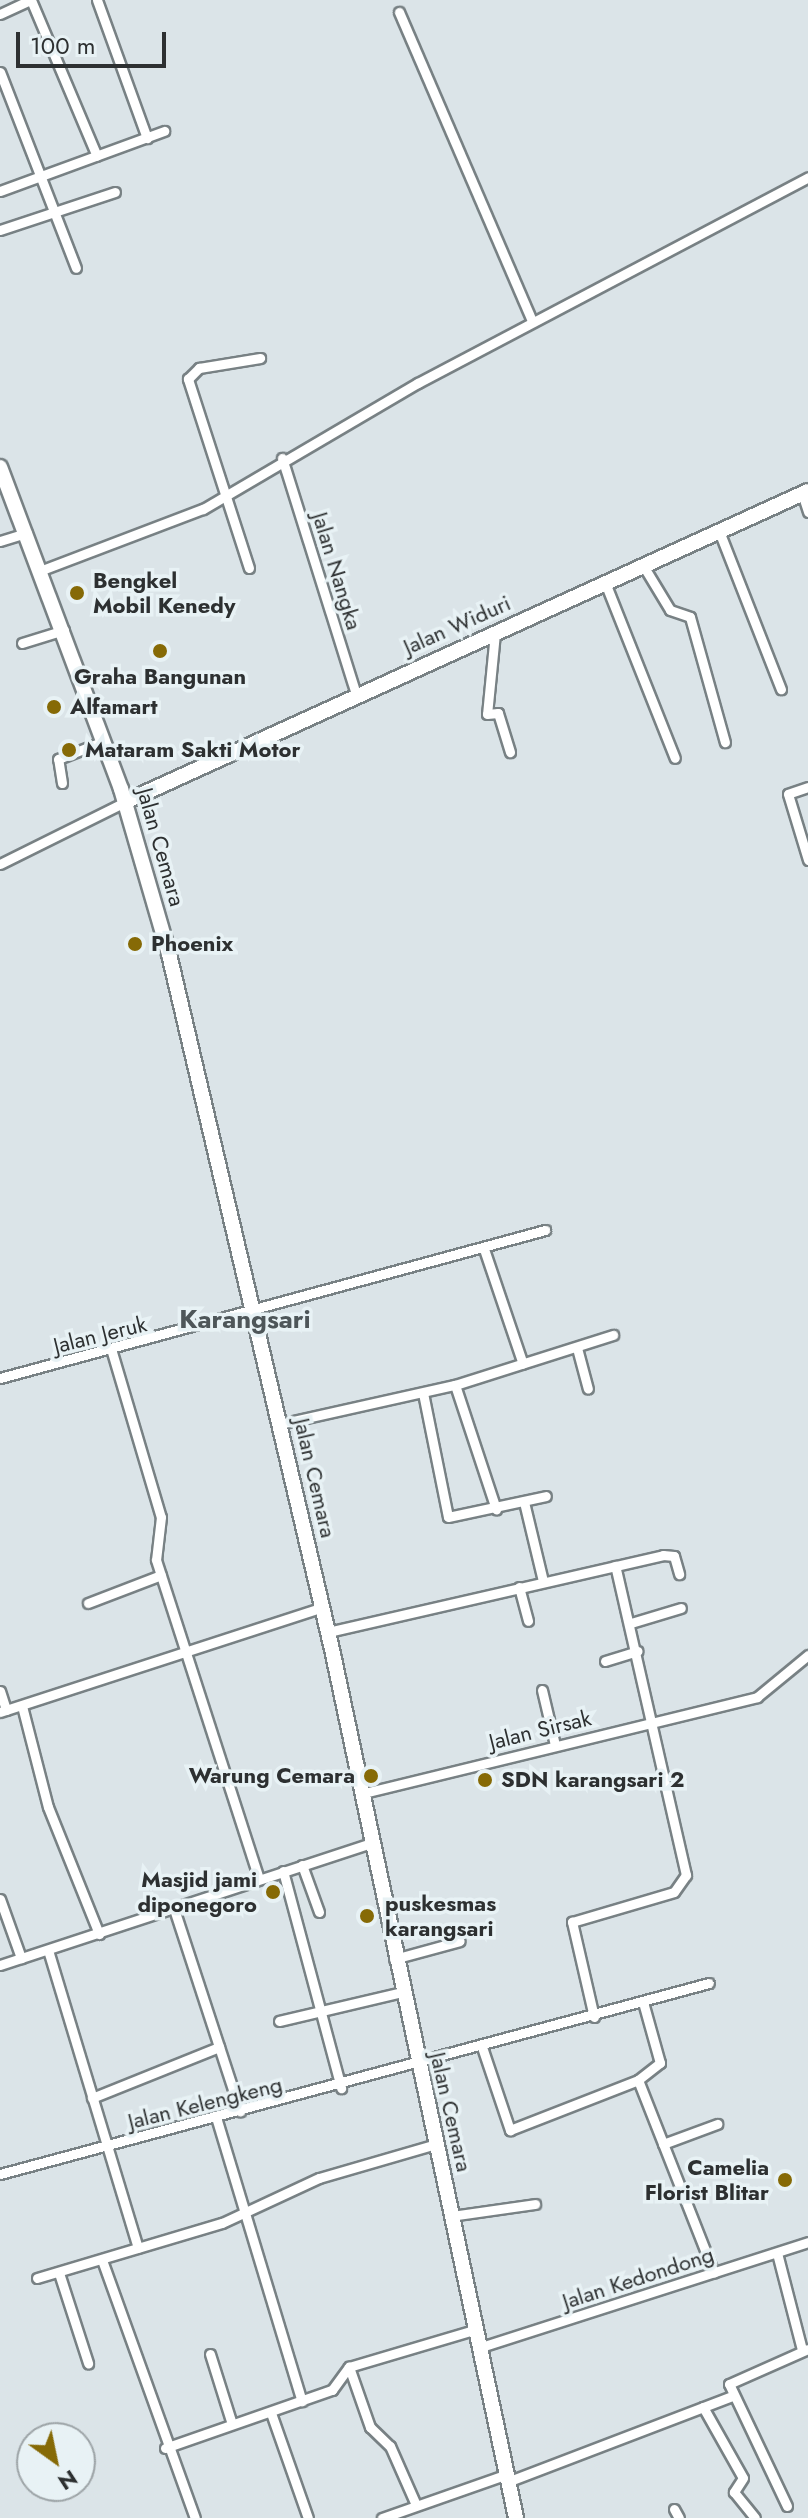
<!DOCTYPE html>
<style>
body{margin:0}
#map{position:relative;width:808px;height:2518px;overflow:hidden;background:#dbe4e8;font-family:Jost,sans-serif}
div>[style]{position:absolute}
.roads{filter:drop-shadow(2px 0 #788184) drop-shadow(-2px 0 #788184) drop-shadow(0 2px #788184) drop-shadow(0 -2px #788184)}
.street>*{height:9px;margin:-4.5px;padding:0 4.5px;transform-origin:4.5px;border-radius:4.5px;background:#fff}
.secondary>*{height:14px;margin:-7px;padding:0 7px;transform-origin:7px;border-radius:7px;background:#fff}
.primary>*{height:14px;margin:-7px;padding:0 7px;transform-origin:7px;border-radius:7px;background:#fff}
.dots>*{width:22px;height:22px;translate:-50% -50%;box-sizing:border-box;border:4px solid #e8f2f5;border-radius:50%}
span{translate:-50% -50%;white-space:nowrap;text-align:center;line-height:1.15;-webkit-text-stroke:7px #e8f2f5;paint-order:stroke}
.street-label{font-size:22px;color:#2d3031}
.poi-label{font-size:22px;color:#2d3031;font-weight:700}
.left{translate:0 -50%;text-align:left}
.right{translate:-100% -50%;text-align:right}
.quarter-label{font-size:26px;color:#4e5659;font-weight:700}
.north{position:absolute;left:16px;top:2422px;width:80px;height:80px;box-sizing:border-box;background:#e8f2f5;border:2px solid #9da4a7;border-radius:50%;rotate:147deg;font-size:22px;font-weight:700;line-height:32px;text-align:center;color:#2d3031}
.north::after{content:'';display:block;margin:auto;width:28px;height:36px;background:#866a06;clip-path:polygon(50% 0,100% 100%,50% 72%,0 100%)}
.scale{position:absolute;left:16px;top:32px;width:150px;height:36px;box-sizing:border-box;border:4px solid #2d3031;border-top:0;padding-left:10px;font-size:24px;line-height:28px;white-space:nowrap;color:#2d3031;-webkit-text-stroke:6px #e8f2f5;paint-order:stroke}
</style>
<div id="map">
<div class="roads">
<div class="street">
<div style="left:31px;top:0;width:169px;rotate:67.1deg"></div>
<div style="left:97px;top:0;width:147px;rotate:70.1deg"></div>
<div style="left:399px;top:12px;width:336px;rotate:66.7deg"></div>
<div style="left:0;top:14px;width:33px;rotate:-25deg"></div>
<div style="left:0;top:72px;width:210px;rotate:68.8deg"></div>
<div style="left:0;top:191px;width:175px;rotate:-20.1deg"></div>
<div style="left:0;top:230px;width:121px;rotate:-18.3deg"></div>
<div style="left:282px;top:458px;width:247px;rotate:72.6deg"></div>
<div style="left:802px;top:493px;width:20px;rotate:72deg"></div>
<div style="left:719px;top:531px;width:170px;rotate:68.6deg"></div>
<div style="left:0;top:541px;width:28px;rotate:-17deg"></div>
<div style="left:644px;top:567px;width:50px;rotate:58.8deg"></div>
<div style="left:670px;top:610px;width:21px;rotate:19deg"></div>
<div style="left:690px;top:617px;width:130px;rotate:74.4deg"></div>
<div style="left:249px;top:568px;width:199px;rotate:-107.9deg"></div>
<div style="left:188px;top:379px;width:16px;rotate:-45deg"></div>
<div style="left:199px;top:368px;width:62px;rotate:-9.3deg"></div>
<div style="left:42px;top:570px;width:172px;rotate:-20.8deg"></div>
<div style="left:203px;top:509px;width:249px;rotate:-30.4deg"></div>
<div style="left:418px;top:383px;width:441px;rotate:-27.8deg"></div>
<div style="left:606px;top:585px;width:186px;rotate:68.3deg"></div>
<div style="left:495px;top:633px;width:81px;rotate:95.6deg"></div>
<div style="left:487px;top:714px;width:11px;rotate:-5deg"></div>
<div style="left:498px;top:713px;width:41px;rotate:72.9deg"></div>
<div style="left:22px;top:643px;width:44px;rotate:-17.2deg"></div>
<div style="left:62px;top:783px;width:24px;rotate:-99deg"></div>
<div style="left:58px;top:759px;width:49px;rotate:-21.4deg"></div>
<div style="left:808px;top:787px;width:21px;rotate:161deg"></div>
<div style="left:788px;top:794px;width:69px;rotate:73.1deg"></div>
<div style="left:0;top:864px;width:140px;rotate:-26.4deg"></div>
<div style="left:484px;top:1249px;width:121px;rotate:71.3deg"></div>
<div style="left:577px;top:1348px;width:42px;rotate:75deg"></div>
<div style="left:112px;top:1352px;width:172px;rotate:73.5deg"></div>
<div style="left:161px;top:1517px;width:43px;rotate:96.6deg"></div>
<div style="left:156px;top:1560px;width:335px;rotate:72.1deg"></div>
<div style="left:0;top:1378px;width:565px;rotate:-15.19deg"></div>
<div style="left:455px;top:1385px;width:131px;rotate:71.7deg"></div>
<div style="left:423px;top:1393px;width:126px;rotate:78.6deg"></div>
<div style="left:448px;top:1517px;width:100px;rotate:-12.1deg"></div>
<div style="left:280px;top:1424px;width:179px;rotate:-12.6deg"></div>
<div style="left:455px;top:1385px;width:166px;rotate:-17.6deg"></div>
<div style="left:524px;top:1502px;width:81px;rotate:76.5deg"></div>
<div style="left:519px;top:1587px;width:35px;rotate:75deg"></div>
<div style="left:88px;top:1603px;width:78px;rotate:-21deg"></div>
<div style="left:631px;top:1623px;width:52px;rotate:-16.7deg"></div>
<div style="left:328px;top:1632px;width:344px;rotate:-12.9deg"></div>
<div style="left:663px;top:1555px;width:11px;rotate:5deg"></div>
<div style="left:674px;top:1556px;width:19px;rotate:74deg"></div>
<div style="left:605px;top:1661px;width:34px;rotate:-17deg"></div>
<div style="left:542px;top:1690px;width:57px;rotate:76.7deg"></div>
<div style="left:0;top:1691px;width:20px;rotate:72deg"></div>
<div style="left:22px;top:1706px;width:104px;rotate:75.6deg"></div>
<div style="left:48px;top:1807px;width:137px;rotate:68.1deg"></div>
<div style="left:0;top:1712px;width:337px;rotate:-18deg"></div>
<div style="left:360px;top:1794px;width:409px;rotate:-13.7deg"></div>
<div style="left:757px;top:1697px;width:66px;rotate:-39.5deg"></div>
<div style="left:302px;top:1865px;width:50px;rotate:70.1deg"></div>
<div style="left:283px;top:1871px;width:225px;rotate:75deg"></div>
<div style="left:0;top:1899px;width:63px;rotate:70.4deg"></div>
<div style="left:174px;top:1909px;width:213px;rotate:71.9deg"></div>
<div style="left:48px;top:1950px;width:311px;rotate:73.2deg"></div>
<div style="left:394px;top:1959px;width:68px;rotate:-15.3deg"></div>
<div style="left:0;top:1965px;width:390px;rotate:-18.2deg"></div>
<div style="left:594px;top:2017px;width:98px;rotate:-103deg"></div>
<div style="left:572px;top:1922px;width:106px;rotate:-16.4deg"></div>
<div style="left:674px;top:1892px;width:21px;rotate:-55deg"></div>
<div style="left:686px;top:1875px;width:317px;rotate:-102.9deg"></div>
<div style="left:279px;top:2021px;width:126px;rotate:-13.3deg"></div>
<div style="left:482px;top:2047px;width:88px;rotate:71.4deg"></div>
<div style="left:510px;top:2130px;width:137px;rotate:-21.3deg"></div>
<div style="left:638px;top:2080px;width:207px;rotate:68.5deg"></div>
<div style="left:638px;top:2080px;width:28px;rotate:-38deg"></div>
<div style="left:660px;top:2063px;width:63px;rotate:-105.6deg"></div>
<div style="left:92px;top:2098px;width:137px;rotate:-21.9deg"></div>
<div style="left:216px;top:2117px;width:297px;rotate:73.2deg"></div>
<div style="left:663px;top:2144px;width:58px;rotate:-20.3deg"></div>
<div style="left:0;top:2174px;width:734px;rotate:-15.08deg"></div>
<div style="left:451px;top:2216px;width:85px;rotate:-8.1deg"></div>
<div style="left:777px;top:2253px;width:100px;rotate:75.5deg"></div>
<div style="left:102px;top:2260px;width:274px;rotate:70.2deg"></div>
<div style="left:59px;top:2273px;width:95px;rotate:72.1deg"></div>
<div style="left:37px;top:2278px;width:193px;rotate:-16.6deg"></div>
<div style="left:222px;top:2223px;width:107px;rotate:-24.9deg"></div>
<div style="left:319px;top:2178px;width:122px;rotate:-16.2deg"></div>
<div style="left:478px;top:2348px;width:347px;rotate:-17.8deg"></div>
<div style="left:210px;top:2354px;width:73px;rotate:72.6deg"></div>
<div style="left:349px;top:2367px;width:64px;rotate:70.7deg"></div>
<div style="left:370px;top:2427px;width:28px;rotate:44deg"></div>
<div style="left:390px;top:2446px;width:64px;rotate:66.2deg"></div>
<div style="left:703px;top:2407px;width:81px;rotate:60.6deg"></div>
<div style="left:743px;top:2478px;width:17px;rotate:123deg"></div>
<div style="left:734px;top:2492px;width:33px;rotate:51deg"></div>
<div style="left:271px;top:2413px;width:111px;rotate:70.6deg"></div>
<div style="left:165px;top:2448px;width:177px;rotate:-19.2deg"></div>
<div style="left:332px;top:2390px;width:29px;rotate:-54deg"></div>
<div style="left:349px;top:2367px;width:130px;rotate:-16.5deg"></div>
<div style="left:507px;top:2482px;width:241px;rotate:-20.9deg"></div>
<div style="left:787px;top:2506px;width:135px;rotate:-115.4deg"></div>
<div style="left:729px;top:2384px;width:86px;rotate:-23.9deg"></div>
<div style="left:674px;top:2509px;width:10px;rotate:61deg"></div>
<div style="left:382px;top:2518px;width:130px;rotate:-19.3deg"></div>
</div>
<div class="secondary">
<div style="left:125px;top:802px;width:750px;rotate:-24.48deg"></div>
</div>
<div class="primary">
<div style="left:0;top:467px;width:344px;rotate:69.4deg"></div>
<div style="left:121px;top:789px;width:172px;rotate:73.8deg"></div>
<div style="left:169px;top:954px;width:719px;rotate:76.81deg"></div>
<div style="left:333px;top:1654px;width:883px;rotate:78.04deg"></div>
</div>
</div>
<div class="dots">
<div style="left:77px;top:593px;background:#866a06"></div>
<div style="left:160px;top:651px;background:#866a06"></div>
<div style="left:54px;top:707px;background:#866a06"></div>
<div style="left:69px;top:750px;background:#866a06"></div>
<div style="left:135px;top:944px;background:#866a06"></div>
<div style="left:371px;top:1776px;background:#866a06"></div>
<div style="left:485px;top:1780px;background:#866a06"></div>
<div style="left:273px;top:1892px;background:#866a06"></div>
<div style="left:367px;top:1916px;background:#866a06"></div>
<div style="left:785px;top:2180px;background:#866a06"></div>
</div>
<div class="street-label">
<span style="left:337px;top:571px;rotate:73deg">Jalan Nangka</span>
<span style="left:457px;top:625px;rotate:-24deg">Jalan Widuri</span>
<span style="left:161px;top:847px;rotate:74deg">Jalan Cemara</span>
<span style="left:100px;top:1335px;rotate:-14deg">Jalan Jeruk</span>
<span style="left:315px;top:1478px;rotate:77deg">Jalan Cemara</span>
<span style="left:540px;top:1730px;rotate:-14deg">Jalan Sirsak</span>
<span style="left:205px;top:2103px;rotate:-14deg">Jalan Kelengkeng</span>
<span style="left:451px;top:2112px;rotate:77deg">Jalan Cemara</span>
<span style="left:638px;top:2278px;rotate:-18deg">Jalan Kedondong</span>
</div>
<div class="poi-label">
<span class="left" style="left:93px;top:593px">Bengkel<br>Mobil Kenedy</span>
<span style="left:160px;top:677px">Graha Bangunan</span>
<span class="left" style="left:70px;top:707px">Alfamart</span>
<span class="left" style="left:85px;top:750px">Mataram Sakti Motor</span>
<span class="left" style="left:151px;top:944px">Phoenix</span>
<span class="right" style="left:355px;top:1776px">Warung Cemara</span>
<span class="left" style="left:501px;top:1780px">SDN karangsari 2</span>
<span class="right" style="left:257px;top:1892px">Masjid jami<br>diponegoro</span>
<span class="left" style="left:385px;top:1916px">puskesmas<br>karangsari</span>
<span class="right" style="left:769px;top:2180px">Camelia<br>Florist Blitar</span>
</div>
<div class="quarter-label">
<span style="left:245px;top:1320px">Karangsari</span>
</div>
<div class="north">N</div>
<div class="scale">100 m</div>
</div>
